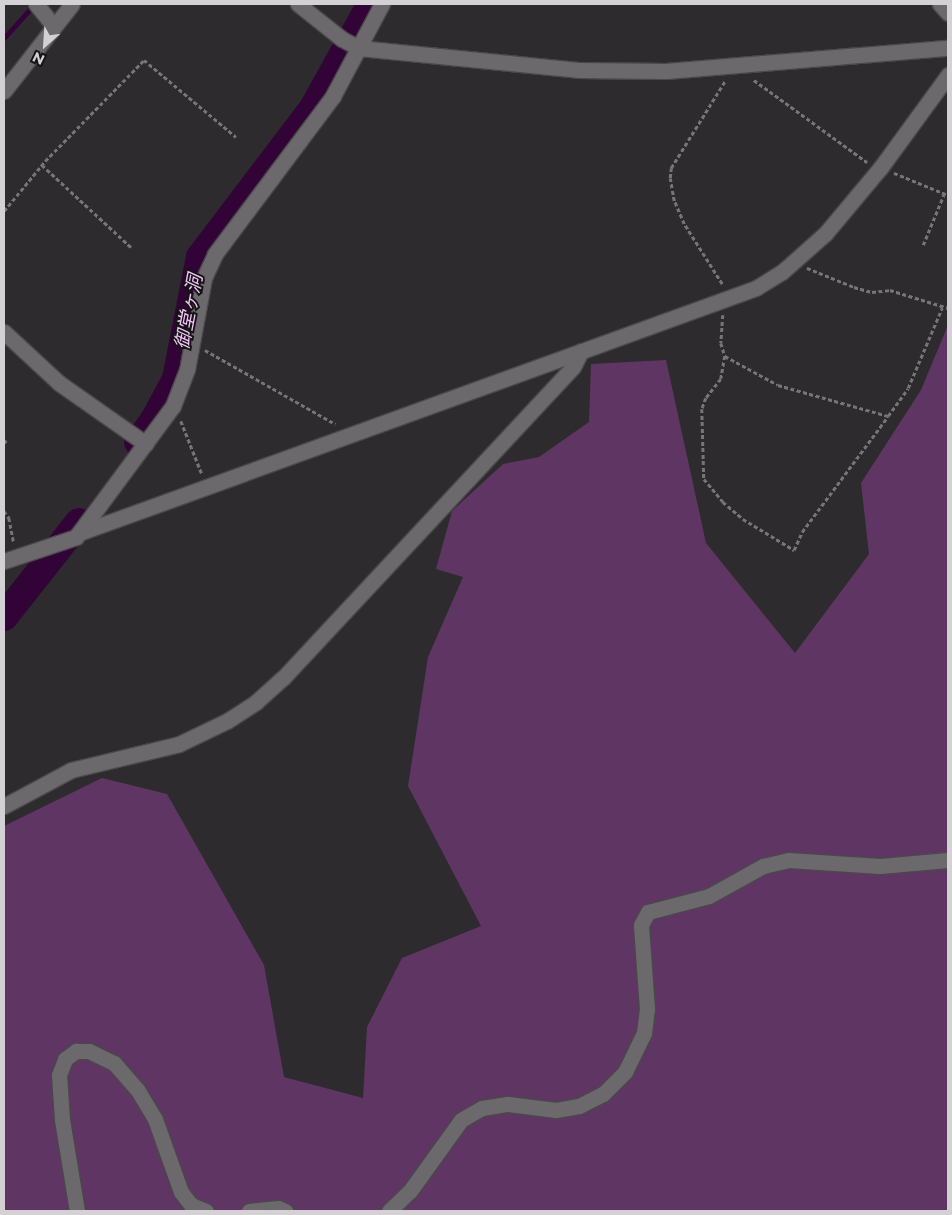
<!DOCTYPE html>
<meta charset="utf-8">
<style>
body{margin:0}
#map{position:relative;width:952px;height:1215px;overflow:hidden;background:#2e2b2e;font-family:Montserrat,"Noto Sans JP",sans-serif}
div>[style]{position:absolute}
.green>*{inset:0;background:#5f3563}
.stream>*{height:4.5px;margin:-2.25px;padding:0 2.25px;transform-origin:2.25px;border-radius:2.25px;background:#310336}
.river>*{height:28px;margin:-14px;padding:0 14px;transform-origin:14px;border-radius:14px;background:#310336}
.path>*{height:2.5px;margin-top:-1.25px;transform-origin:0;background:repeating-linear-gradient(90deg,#777577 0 4px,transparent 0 6.5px)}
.roads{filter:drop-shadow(1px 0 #4b484b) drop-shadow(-1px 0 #4b484b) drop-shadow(0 1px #4b484b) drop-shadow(0 -1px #4b484b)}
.minor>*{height:15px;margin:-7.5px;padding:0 7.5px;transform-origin:7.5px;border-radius:7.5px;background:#6c696d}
span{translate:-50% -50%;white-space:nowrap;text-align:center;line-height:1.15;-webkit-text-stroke:4px #151415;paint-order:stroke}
.water-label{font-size:19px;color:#f7c4fc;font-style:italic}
.frame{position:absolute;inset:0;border:5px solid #d3d1d3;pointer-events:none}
.north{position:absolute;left:20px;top:20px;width:50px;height:50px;-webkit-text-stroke:4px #151415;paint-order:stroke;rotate:206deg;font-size:14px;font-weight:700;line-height:20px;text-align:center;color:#d3d1d3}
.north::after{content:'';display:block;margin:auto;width:18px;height:22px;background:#d3d1d3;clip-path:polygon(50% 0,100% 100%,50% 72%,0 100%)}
</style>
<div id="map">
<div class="green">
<div style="clip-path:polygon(948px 325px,948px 1211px,4px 1211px,4px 826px,102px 778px,167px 794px,264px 965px,284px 1077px,363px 1098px,367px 1027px,402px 958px,481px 926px,408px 786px,428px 657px,463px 577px,436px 569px,452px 511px,503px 464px,539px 457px,589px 422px,591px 364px,666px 360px,706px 543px,795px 653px,869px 554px,861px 483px,921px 390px)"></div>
</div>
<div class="stream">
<div style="left:4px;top:38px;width:43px;rotate:-47.8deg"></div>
</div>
<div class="river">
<div style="left:138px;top:442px;width:27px;rotate:-54deg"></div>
<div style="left:154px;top:420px;width:47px;rotate:-61.8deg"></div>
<div style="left:176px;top:379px;width:124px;rotate:-78.9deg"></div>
<div style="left:200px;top:257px;width:187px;rotate:-52.8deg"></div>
<div style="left:313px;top:108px;width:119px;rotate:-60.9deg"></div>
<div style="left:4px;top:617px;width:121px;rotate:-51.7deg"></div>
</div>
<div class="path">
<div style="left:754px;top:80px;width:140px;rotate:36deg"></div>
<div style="left:42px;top:165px;width:122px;rotate:42.7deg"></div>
<div style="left:894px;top:173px;width:58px;rotate:22.2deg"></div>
<div style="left:4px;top:211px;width:65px;rotate:-50.6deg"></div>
<div style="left:45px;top:161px;width:141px;rotate:-45.6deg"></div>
<div style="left:144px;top:60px;width:120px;rotate:39.9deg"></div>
<div style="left:923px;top:245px;width:55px;rotate:-67.6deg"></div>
<div style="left:807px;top:268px;width:51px;rotate:22deg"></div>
<div style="left:854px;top:287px;width:19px;rotate:16deg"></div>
<div style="left:872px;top:292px;width:18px;rotate:-6deg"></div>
<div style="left:890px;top:290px;width:61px;rotate:17.2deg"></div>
<div style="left:722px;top:284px;width:71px;rotate:-122.3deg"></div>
<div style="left:684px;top:224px;width:25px;rotate:-113deg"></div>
<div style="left:674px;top:201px;width:23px;rotate:-100deg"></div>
<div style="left:670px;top:178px;width:10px;rotate:-84deg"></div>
<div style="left:671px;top:168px;width:102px;rotate:-58.2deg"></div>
<div style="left:723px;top:315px;width:28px;rotate:94deg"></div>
<div style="left:721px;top:343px;width:14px;rotate:73deg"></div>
<div style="left:725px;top:356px;width:60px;rotate:28.7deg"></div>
<div style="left:778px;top:385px;width:114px;rotate:15.7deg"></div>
<div style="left:888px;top:416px;width:34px;rotate:-54deg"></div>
<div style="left:908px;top:388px;width:87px;rotate:-67deg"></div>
<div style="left:205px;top:350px;width:150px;rotate:29.6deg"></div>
<div style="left:725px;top:356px;width:23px;rotate:100deg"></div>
<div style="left:721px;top:379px;width:24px;rotate:128deg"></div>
<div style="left:706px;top:398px;width:12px;rotate:110deg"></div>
<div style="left:702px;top:409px;width:70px;rotate:88.4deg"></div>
<div style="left:704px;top:479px;width:30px;rotate:50deg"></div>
<div style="left:723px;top:502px;width:26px;rotate:40deg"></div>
<div style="left:743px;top:519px;width:60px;rotate:31.3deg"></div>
<div style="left:794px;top:550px;width:20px;rotate:-66deg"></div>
<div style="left:802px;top:532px;width:144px;rotate:-53.4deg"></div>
<div style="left:181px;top:421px;width:57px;rotate:68.4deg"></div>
<div style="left:4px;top:440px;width:6px;rotate:45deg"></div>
<div style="left:4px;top:511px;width:9px;rotate:54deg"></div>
<div style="left:9px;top:518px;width:25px;rotate:79deg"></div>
</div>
<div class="roads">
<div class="minor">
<div style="left:36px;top:4px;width:28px;rotate:51deg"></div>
<div style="left:298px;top:4px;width:56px;rotate:38.5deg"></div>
<div style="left:342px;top:39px;width:19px;rotate:28deg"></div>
<div style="left:359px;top:48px;width:220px;rotate:5.7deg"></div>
<div style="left:578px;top:70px;width:88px;rotate:0.7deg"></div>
<div style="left:666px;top:71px;width:283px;rotate:-4.7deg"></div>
<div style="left:940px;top:4px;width:12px;rotate:48deg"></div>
<div style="left:4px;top:91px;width:110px;rotate:-52deg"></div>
<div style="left:4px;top:332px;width:75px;rotate:42.8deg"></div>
<div style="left:59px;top:383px;width:106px;rotate:35deg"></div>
<div style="left:79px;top:533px;width:720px;rotate:-19.89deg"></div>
<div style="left:756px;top:288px;width:31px;rotate:-32deg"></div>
<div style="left:782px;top:272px;width:57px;rotate:-41.5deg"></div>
<div style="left:825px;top:234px;width:87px;rotate:-50.1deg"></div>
<div style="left:881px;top:167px;width:114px;rotate:-53.9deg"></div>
<div style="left:4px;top:561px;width:76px;rotate:-18.4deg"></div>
<div style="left:76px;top:537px;width:163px;rotate:-53.5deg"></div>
<div style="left:173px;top:406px;width:39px;rotate:-69deg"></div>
<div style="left:187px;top:370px;width:94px;rotate:-79.5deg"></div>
<div style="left:204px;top:278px;width:26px;rotate:-65deg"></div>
<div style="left:215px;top:254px;width:197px;rotate:-53.2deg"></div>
<div style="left:333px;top:96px;width:104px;rotate:-62deg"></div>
<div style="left:4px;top:806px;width:76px;rotate:-28.2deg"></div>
<div style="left:71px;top:770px;width:111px;rotate:-13.5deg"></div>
<div style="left:179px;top:744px;width:53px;rotate:-25.6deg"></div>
<div style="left:227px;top:721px;width:35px;rotate:-33deg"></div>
<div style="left:256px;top:702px;width:36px;rotate:-42deg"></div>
<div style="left:283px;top:678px;width:425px;rotate:-47deg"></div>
<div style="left:573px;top:367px;width:18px;rotate:-63deg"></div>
<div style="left:77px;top:1211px;width:93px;rotate:-99.3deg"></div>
<div style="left:62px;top:1119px;width:44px;rotate:-93.9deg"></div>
<div style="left:59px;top:1075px;width:17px;rotate:-69deg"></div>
<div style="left:65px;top:1059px;width:14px;rotate:-36deg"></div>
<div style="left:76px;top:1051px;width:13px"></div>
<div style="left:89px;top:1051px;width:28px;rotate:26deg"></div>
<div style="left:114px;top:1063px;width:35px;rotate:49deg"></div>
<div style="left:137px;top:1089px;width:35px;rotate:59deg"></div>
<div style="left:155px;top:1119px;width:77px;rotate:70.4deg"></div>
<div style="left:181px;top:1192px;width:16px;rotate:52deg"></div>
<div style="left:191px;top:1205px;width:16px;rotate:22deg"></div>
<div style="left:249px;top:1211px;width:29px;rotate:-6deg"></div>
<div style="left:278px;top:1208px;width:8px;rotate:23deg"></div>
<div style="left:389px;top:1211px;width:29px;rotate:-44deg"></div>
<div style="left:410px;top:1191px;width:87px;rotate:-54.3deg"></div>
<div style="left:461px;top:1120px;width:24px;rotate:-30deg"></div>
<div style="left:482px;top:1108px;width:26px;rotate:-9deg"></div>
<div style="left:508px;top:1104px;width:48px;rotate:7.1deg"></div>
<div style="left:556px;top:1110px;width:23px;rotate:-10deg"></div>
<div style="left:579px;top:1106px;width:27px;rotate:-27deg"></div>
<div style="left:603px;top:1094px;width:31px;rotate:-45deg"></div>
<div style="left:625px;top:1072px;width:43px;rotate:-64deg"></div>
<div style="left:644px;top:1033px;width:24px;rotate:-83deg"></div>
<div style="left:647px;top:1009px;width:84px;rotate:-94.1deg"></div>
<div style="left:641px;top:925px;width:15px;rotate:-62deg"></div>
<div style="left:648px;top:912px;width:63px;rotate:-14.7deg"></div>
<div style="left:709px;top:896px;width:62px;rotate:-29.1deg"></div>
<div style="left:763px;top:866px;width:26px;rotate:-13deg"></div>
<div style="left:788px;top:860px;width:92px;rotate:3.7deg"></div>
<div style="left:880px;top:866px;width:68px;rotate:-5deg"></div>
</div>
</div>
<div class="water-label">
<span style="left:189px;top:312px;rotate:-79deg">御堂ヶ洞</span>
</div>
<div class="frame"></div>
<div class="north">N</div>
</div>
